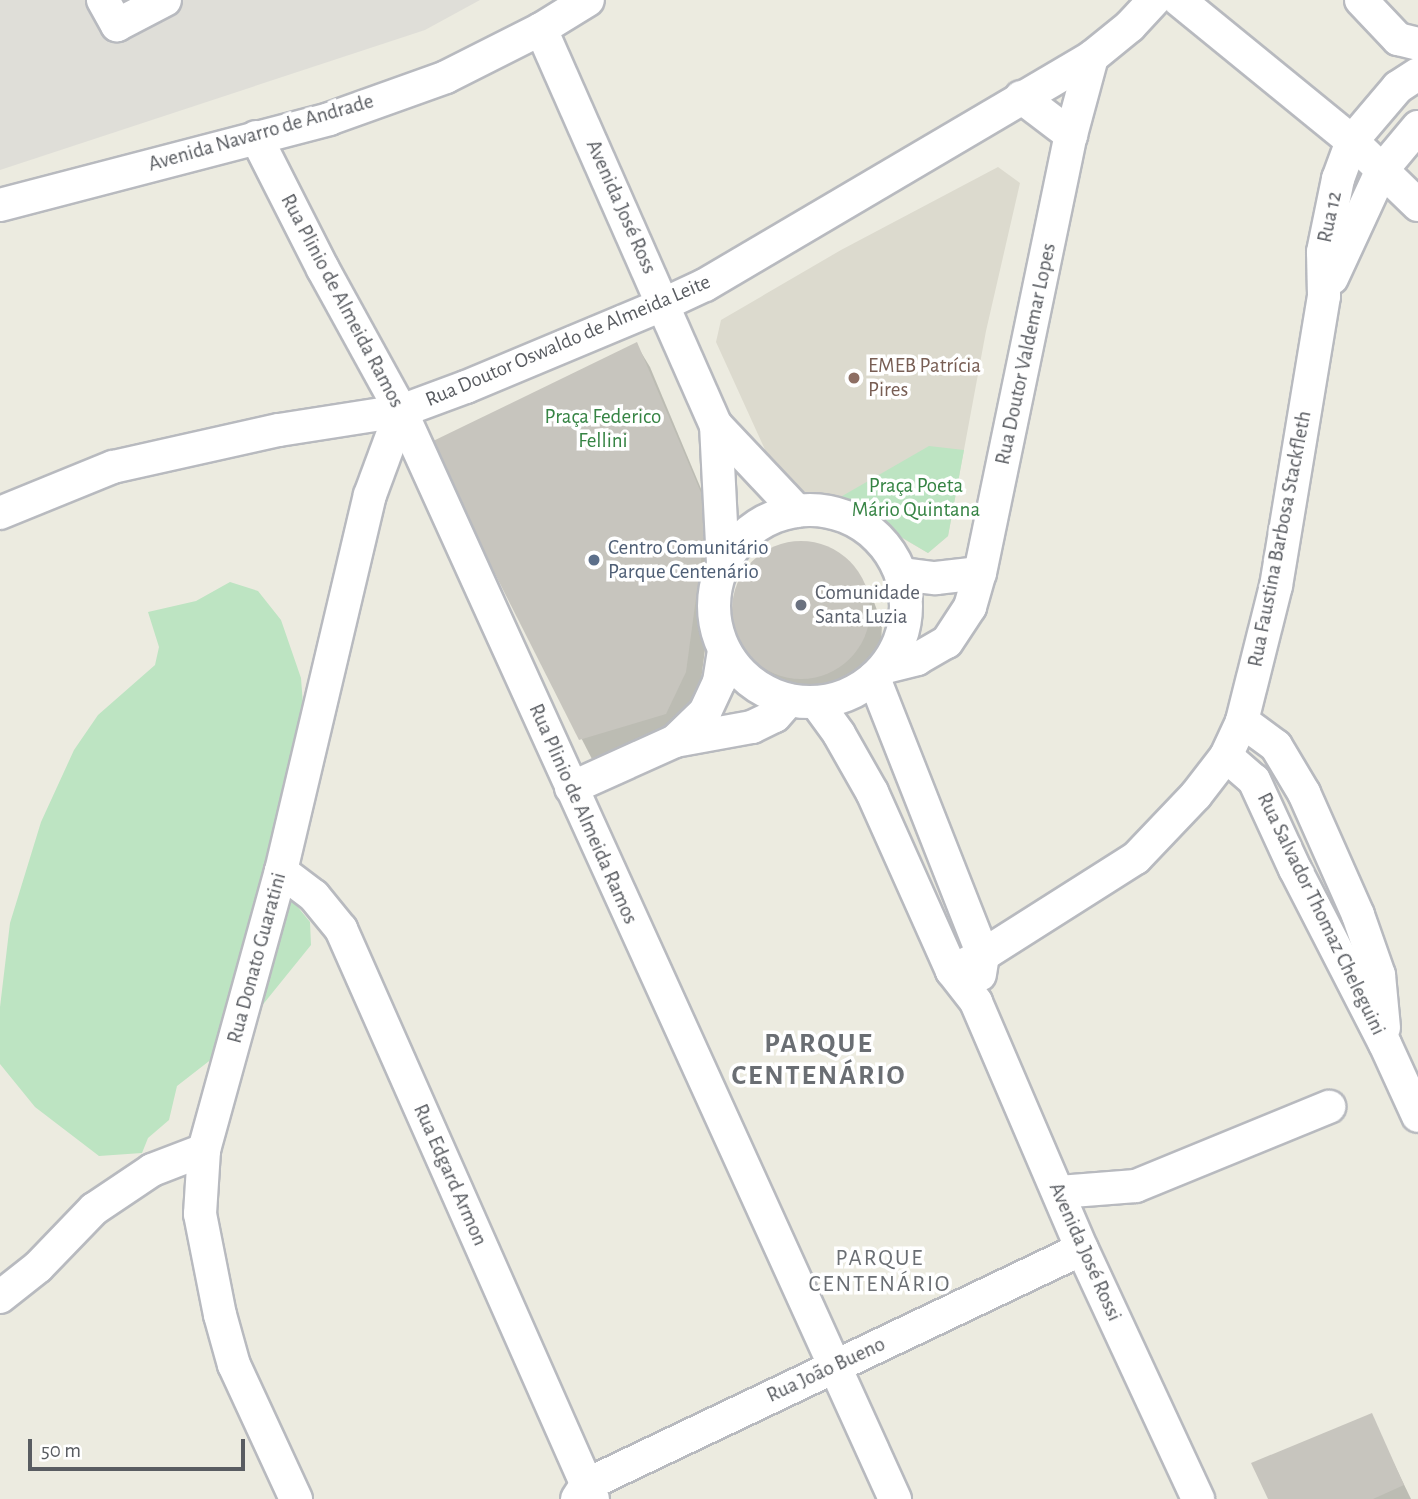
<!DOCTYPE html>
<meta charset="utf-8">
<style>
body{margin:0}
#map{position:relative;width:1418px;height:1499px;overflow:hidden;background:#ecebe0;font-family:"Alegreya Sans",sans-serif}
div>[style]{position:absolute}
.industrial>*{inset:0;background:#dfded8}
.education>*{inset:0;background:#dcdace}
.green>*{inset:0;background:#bde4c2}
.shadow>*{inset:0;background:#0003}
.building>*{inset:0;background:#c7c5be}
.round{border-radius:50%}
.roads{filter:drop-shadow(2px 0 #b8babf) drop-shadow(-2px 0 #b8babf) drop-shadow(0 2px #b8babf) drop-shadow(0 -2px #b8babf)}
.minor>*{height:32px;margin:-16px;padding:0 16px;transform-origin:16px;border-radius:16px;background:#fff}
.minor>.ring{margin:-16px;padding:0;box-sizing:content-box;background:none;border:32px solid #fff;border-radius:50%}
.dots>*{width:19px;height:19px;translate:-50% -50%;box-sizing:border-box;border:4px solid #fff;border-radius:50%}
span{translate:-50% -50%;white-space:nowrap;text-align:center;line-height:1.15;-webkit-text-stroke:7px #fff;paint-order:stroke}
.street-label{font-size:21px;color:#595c61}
.education-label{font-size:21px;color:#785e54}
.left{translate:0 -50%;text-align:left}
.park-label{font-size:21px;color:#368444}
.service-label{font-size:21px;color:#4e5e75}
.worship-label{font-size:21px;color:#5b616d}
.neighbourhood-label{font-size:23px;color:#6a6e73;letter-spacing:2px}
.district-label{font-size:28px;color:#6a6e73;font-weight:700;letter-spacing:2px}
.scale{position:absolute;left:28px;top:1439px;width:217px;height:32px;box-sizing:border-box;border:4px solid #595c61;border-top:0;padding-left:9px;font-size:21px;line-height:24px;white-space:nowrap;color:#595c61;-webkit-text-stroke:5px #fff;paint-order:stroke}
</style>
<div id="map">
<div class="industrial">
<div style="clip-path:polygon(0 0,480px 0,425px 30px,0 170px)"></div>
</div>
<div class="education">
<div style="clip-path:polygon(998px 167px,1020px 183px,986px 331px,948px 536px,928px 553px,837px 500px,809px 501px,777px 476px,716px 342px,721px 320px,841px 250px)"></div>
</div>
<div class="green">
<div style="clip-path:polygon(929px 446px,964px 450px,948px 536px,928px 553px,837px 499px)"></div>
<div style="clip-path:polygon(230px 582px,258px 591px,281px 620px,301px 678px,306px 744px,288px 895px,310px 922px,311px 945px,231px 1044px,177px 1086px,169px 1120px,148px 1138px,142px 1153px,99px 1156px,35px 1107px,0 1064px,0 1007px,10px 923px,41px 822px,74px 750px,98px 715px,155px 665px,159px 647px,148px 612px,196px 601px)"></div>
</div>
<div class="shadow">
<div style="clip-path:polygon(636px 344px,650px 367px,720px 534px,699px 696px,679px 737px,594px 763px,431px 444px)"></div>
<div style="clip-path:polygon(803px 543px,826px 548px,846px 559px,874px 602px,882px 624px,881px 647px,873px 669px,858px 686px,840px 697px,819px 701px,778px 690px,762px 676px,737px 633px,733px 612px,736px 591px,746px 571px,761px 556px,779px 546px)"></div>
<div style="clip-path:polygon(1371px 1416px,1411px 1499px,1269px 1499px)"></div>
</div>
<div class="building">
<div style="clip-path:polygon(637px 342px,708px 509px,686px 672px,666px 714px,579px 740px,429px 443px)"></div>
<div class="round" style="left:732px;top:541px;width:138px;height:138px"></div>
<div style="clip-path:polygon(1372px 1413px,1404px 1485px,1373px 1499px,1268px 1499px,1251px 1463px)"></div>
</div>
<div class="roads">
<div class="minor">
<div style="left:103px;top:0;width:29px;rotate:61deg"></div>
<div style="left:117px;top:25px;width:54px;rotate:-27.5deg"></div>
<div style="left:1179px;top:0;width:223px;rotate:39.2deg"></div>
<div style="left:1352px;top:141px;width:92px;rotate:44.1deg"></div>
<div style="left:1361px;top:0;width:54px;rotate:46.5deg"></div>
<div style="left:1398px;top:39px;width:21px;rotate:14deg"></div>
<div style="left:541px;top:29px;width:433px;rotate:66.2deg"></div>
<div style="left:716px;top:425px;width:118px;rotate:46.7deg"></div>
<div style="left:1021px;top:97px;width:63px;rotate:37.2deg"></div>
<div style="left:256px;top:137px;width:148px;rotate:63.1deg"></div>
<div style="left:323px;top:269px;width:162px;rotate:61.2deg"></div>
<div style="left:401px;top:411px;width:1195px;rotate:65.58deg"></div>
<div style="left:0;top:205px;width:340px;rotate:-14.6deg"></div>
<div style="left:329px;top:119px;width:124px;rotate:-19.7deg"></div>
<div style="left:446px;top:77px;width:106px;rotate:-26.8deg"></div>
<div style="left:541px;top:29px;width:55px;rotate:-31.7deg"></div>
<div style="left:1332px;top:278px;width:119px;rotate:-65.2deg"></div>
<div style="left:1382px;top:170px;width:56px;rotate:-50.1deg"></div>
<div style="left:716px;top:425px;width:140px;rotate:87.1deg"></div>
<div class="ring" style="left:714px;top:510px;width:160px;height:160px"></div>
<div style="left:0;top:513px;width:122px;rotate:-22.2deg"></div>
<div style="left:113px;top:467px;width:170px;rotate:-12.6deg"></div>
<div style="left:279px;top:430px;width:123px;rotate:-8.9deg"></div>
<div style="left:401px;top:411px;width:69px;rotate:-20.3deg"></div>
<div style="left:466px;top:387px;width:215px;rotate:-22.7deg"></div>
<div style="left:664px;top:304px;width:45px;rotate:-24.9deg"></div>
<div style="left:705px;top:285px;width:449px;rotate:-30.5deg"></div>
<div style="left:1092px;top:57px;width:49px;rotate:-39.2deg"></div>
<div style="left:1130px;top:26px;width:35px;rotate:-47deg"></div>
<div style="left:901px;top:574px;width:35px;rotate:7deg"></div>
<div style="left:936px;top:578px;width:44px;rotate:-6.5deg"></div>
<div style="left:886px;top:667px;width:32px;rotate:-14deg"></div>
<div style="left:917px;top:659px;width:34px;rotate:-30deg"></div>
<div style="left:947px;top:642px;width:42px;rotate:-56.7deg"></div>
<div style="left:970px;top:607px;width:35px;rotate:-74deg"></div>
<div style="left:980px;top:573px;width:447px;rotate:-78.3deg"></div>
<div style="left:1071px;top:135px;width:81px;rotate:-74.9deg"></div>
<div style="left:874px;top:678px;width:298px;rotate:68.5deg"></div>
<div style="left:983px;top:955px;width:20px;rotate:99deg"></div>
<div style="left:816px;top:702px;width:39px;rotate:54deg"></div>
<div style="left:839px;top:734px;width:67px;rotate:60.4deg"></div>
<div style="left:872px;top:792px;width:196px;rotate:65.9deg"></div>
<div style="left:952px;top:971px;width:39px;rotate:52deg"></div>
<div style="left:976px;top:1002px;width:269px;rotate:66.8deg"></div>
<div style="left:1082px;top:1249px;width:276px;rotate:65.1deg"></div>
<div style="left:1242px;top:721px;width:42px;rotate:36.3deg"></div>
<div style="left:1276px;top:746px;width:55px;rotate:59.2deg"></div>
<div style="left:1304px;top:793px;width:133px;rotate:66.1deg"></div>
<div style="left:1358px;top:915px;width:64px;rotate:70.7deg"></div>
<div style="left:1379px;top:975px;width:53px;rotate:84.6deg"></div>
<div style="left:675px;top:741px;width:42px;rotate:-44deg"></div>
<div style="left:705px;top:712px;width:33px;rotate:-65deg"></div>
<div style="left:719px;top:682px;width:31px;rotate:-81deg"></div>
<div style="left:1226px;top:756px;width:37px;rotate:41deg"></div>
<div style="left:1254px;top:780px;width:98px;rotate:65.3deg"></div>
<div style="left:1295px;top:869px;width:197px;rotate:62.8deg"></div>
<div style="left:1385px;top:1044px;width:79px;rotate:65.4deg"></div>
<div style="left:571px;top:788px;width:114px;rotate:-24.3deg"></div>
<div style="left:675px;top:741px;width:78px;rotate:-10.3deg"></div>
<div style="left:752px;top:727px;width:25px;rotate:-26deg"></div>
<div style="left:775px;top:716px;width:21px;rotate:-49deg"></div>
<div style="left:281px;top:871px;width:41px;rotate:37.1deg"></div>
<div style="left:314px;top:896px;width:43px;rotate:50.7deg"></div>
<div style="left:341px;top:929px;width:623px;rotate:66.15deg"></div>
<div style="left:952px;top:971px;width:35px;rotate:-27deg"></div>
<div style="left:983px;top:955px;width:181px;rotate:-32.4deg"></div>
<div style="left:1136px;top:858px;width:87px;rotate:-46.4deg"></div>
<div style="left:1196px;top:795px;width:49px;rotate:-52.4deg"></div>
<div style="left:1226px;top:756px;width:38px;rotate:-65deg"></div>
<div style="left:1242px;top:721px;width:139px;rotate:-75.9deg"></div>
<div style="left:1276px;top:586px;width:294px;rotate:-80.6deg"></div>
<div style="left:1324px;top:296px;width:44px;rotate:-91.3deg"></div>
<div style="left:1323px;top:252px;width:75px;rotate:-78.4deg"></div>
<div style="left:1338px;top:179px;width:40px;rotate:-69.8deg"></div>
<div style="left:1352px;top:141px;width:71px;rotate:-49.6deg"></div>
<div style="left:1398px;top:87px;width:24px;rotate:-33deg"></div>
<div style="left:1059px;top:1192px;width:77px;rotate:-4.5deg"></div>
<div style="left:1136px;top:1186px;width:209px;rotate:-22.3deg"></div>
<div style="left:0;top:1297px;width:48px;rotate:-38.3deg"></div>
<div style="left:38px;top:1267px;width:81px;rotate:-46deg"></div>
<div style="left:94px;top:1209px;width:70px;rotate:-33.9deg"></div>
<div style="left:152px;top:1170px;width:56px;rotate:-21deg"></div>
<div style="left:296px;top:1499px;width:148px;rotate:-114.8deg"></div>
<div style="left:234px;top:1365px;width:52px;rotate:-105.6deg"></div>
<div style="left:220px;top:1315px;width:103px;rotate:-101.2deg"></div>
<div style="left:200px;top:1214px;width:64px;rotate:-86.4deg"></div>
<div style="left:204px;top:1150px;width:289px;rotate:-74.6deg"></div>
<div style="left:281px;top:871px;width:386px;rotate:-76.7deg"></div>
<div style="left:370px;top:495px;width:90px;rotate:-69.7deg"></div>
<div style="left:577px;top:1499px;width:17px;rotate:-57deg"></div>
<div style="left:586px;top:1485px;width:549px;rotate:-25.45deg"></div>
</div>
</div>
<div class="dots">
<div style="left:854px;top:378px;background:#8d6e63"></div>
<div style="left:594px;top:560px;background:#5c6f8a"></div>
<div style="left:801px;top:605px;background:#6b7280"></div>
</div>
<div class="street-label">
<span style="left:261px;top:133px;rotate:-16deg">Avenida Navarro de Andrade</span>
<span style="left:621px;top:207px;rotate:66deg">Avenida José Ross</span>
<span style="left:1330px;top:217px;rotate:-78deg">Rua 12</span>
<span style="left:342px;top:301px;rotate:62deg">Rua Plinio de Almeida Ramos</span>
<span style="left:568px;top:341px;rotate:-23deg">Rua Doutor Oswaldo de Almeida Leite</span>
<span style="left:1026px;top:354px;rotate:-78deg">Rua Doutor Valdemar Lopes</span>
<span style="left:1280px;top:539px;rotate:-79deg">Rua Faustina Barbosa Stackfleth</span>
<span style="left:583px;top:814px;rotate:66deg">Rua Plinio de Almeida Ramos</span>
<span style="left:1321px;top:914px;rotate:64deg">Rua Salvador Thomaz Cheleguini</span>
<span style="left:257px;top:958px;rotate:-75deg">Rua Donato Guaratini</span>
<span style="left:450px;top:1175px;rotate:66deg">Rua Edgard Armon</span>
<span style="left:1085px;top:1252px;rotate:66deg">Avenida José Rossi</span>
<span style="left:826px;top:1370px;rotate:-25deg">Rua João Bueno</span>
</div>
<div class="education-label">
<span class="left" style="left:868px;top:378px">EMEB Patrícia<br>Pires</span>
</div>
<div class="park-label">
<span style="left:603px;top:429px">Praça Federico<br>Fellini</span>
<span style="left:916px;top:498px">Praça Poeta<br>Mário Quintana</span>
</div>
<div class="service-label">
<span class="left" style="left:608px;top:560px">Centro Comunitário<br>Parque Centenário</span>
</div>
<div class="worship-label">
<span class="left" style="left:815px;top:605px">Comunidade<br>Santa Luzia</span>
</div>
<div class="neighbourhood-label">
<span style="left:880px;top:1272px">PARQUE<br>CENTENÁRIO</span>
</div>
<div class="district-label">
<span style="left:819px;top:1060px">PARQUE<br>CENTENÁRIO</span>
</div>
<div class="scale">50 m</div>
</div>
